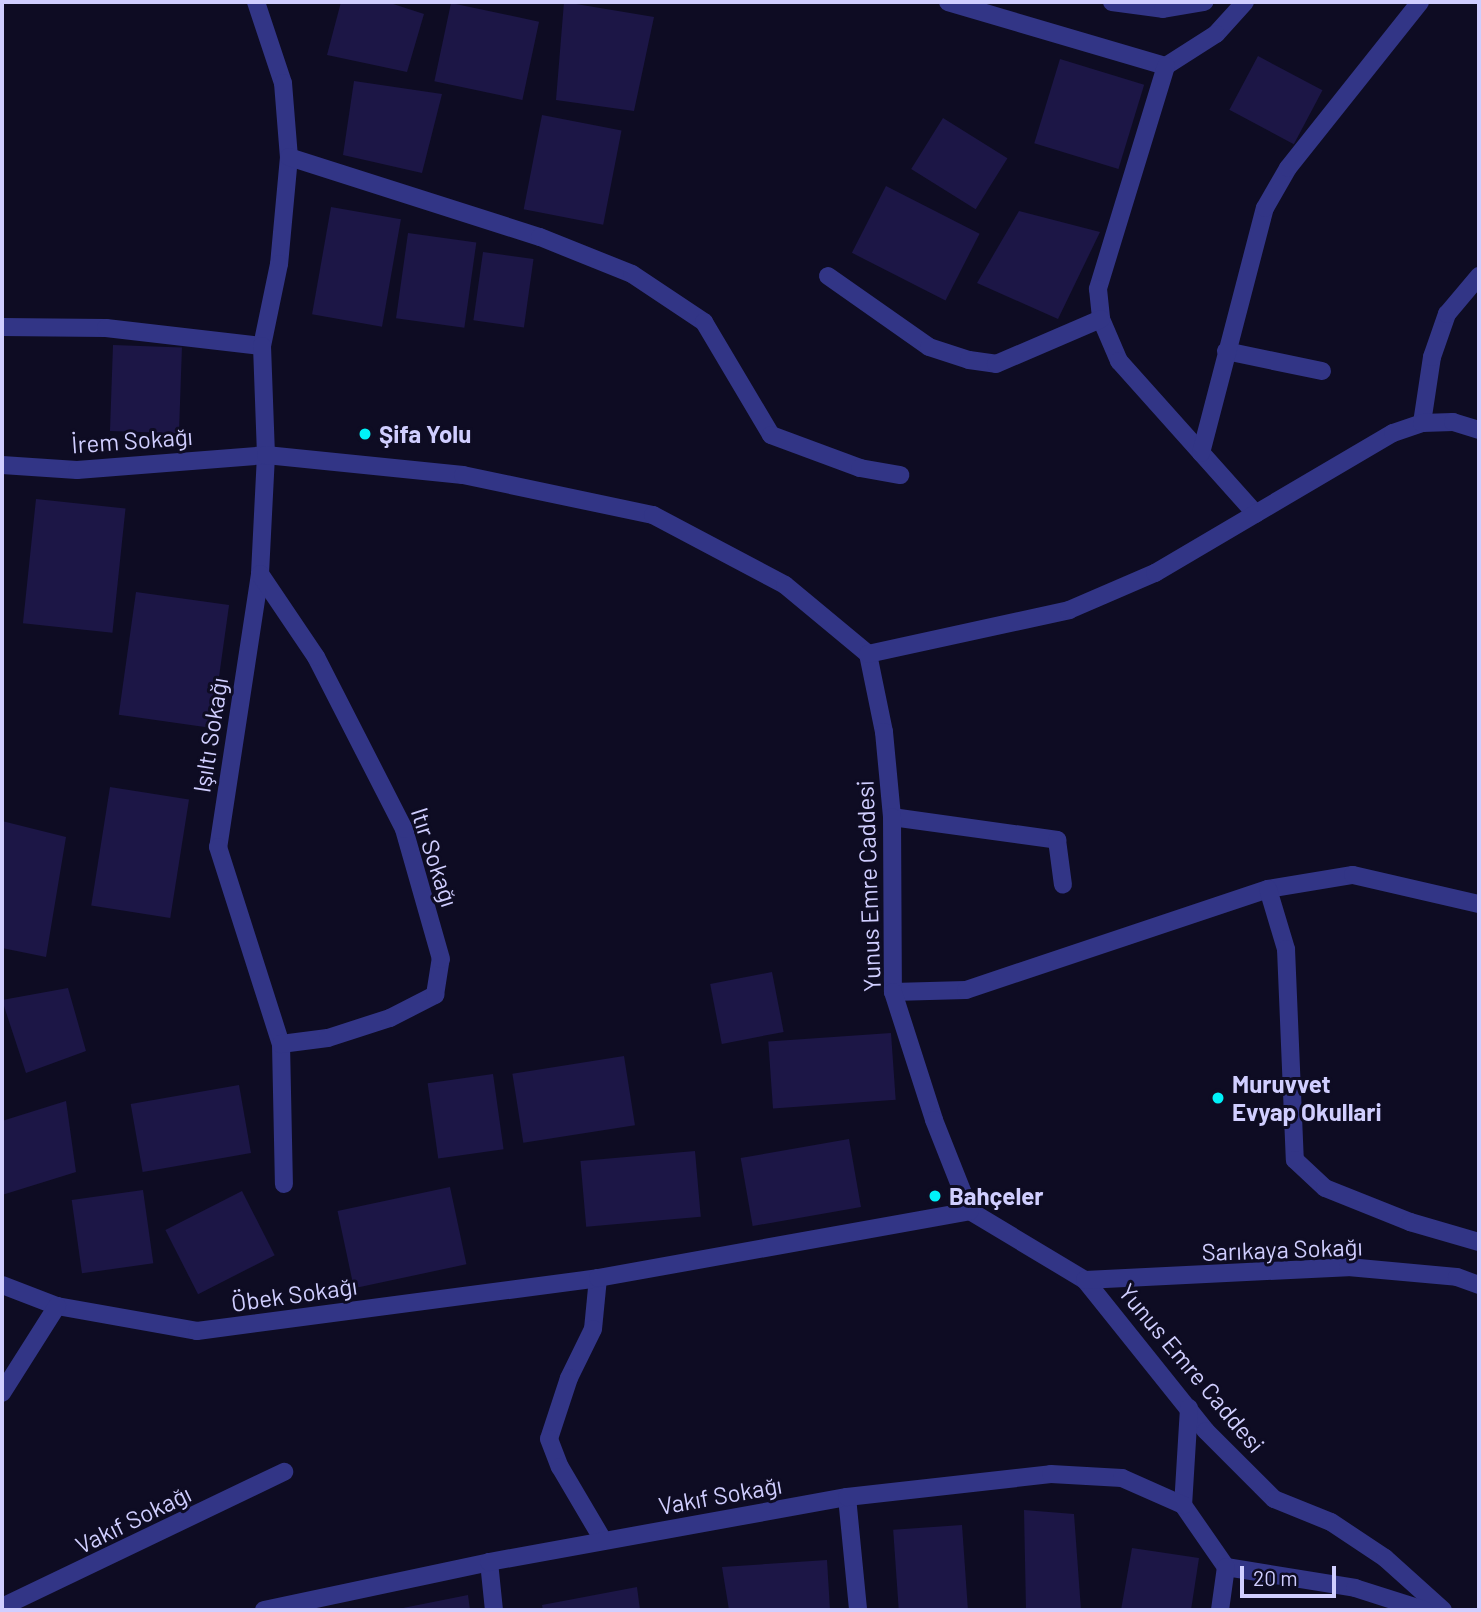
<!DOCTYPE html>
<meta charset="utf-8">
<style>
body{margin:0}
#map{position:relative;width:1481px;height:1612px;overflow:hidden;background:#0e0c23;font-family:Barlow,sans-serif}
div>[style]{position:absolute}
.building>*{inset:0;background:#1c1646;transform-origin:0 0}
.service>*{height:18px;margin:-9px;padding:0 9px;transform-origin:9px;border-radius:9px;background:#323586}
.minor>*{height:18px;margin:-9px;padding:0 9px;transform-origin:9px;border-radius:9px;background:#323586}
.dots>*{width:19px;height:19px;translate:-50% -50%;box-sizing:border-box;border:4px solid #0e0c23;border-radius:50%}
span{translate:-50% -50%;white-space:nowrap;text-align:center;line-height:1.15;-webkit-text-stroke:6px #0e0c23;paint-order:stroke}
.poi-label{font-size:24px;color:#d0ceff;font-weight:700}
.left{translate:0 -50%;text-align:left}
.street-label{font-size:24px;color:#d0ceff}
.frame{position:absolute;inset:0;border:4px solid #d0ceff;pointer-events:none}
.scale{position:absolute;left:1240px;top:1566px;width:96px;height:32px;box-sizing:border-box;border:4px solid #d0ceff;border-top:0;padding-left:9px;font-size:21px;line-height:24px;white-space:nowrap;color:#d0ceff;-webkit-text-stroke:5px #0e0c23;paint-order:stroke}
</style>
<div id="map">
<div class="building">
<div style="clip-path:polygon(341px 2px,387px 2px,424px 14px,407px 72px,327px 55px)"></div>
<div style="clip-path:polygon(564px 2px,654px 17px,634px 111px,556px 100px)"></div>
<div style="left:451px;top:3px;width:90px;height:80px;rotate:12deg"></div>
<div style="left:1258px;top:56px;width:73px;height:61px;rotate:28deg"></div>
<div style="left:1060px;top:59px;width:88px;height:88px;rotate:17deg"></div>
<div style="clip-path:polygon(354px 81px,442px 94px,422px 173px,343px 155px)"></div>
<div style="left:542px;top:115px;width:81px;height:96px;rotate:11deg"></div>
<div style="left:943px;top:118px;width:76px;height:60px;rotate:32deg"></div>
<div style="left:886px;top:186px;width:105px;height:75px;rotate:27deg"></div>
<div style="left:331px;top:207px;width:71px;height:109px;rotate:10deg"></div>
<div style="clip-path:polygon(1019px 211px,1100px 232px,1058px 319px,977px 283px)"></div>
<div style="left:408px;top:233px;width:69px;height:86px;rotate:8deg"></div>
<div style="left:483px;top:252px;width:51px;height:69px;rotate:8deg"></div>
<div style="left:113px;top:345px;width:69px;height:86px;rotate:2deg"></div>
<div style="left:36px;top:499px;width:90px;height:125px;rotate:6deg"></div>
<div style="left:136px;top:592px;width:94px;height:124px;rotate:8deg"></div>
<div style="left:110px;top:787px;width:80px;height:120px;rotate:9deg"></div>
<div style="clip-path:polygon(2px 821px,66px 837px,46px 957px,2px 948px)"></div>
<div style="left:772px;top:972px;width:61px;height:63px;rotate:79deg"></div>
<div style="clip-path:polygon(68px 988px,86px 1051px,26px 1073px,2px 1000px)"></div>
<div style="left:891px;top:1033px;width:67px;height:123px;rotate:86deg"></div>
<div style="left:624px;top:1056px;width:70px;height:113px;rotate:81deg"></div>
<div style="left:493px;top:1074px;width:76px;height:66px;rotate:82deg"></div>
<div style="left:239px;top:1085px;width:69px;height:110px;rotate:80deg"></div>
<div style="clip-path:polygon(66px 1101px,76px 1172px,2px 1195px,2px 1121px)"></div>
<div style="left:849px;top:1139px;width:69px;height:110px;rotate:80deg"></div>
<div style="left:695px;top:1151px;width:66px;height:115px;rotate:85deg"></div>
<div style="left:450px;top:1187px;width:79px;height:115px;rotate:78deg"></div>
<div style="left:143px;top:1190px;width:74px;height:72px;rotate:82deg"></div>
<div style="left:242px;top:1191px;width:72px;height:86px;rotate:63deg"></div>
<div style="clip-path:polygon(1024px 1510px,1074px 1514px,1081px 1610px,1026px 1610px)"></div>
<div style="left:962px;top:1525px;width:85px;height:69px;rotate:86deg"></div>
<div style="clip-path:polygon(1132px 1548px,1199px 1558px,1191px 1610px,1121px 1610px)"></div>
<div style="clip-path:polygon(827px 1560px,830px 1610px,729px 1610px,722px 1567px)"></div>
<div style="clip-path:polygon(637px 1587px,640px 1610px,543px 1610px,542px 1605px)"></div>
<div style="clip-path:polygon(468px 1595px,470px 1610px,398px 1610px,398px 1609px)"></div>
</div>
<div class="service">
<div style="left:1112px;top:2px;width:51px;rotate:7.8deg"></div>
<div style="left:1163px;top:9px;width:42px;rotate:-9.7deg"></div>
<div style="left:2px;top:327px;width:104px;rotate:0.6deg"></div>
<div style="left:106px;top:328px;width:157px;rotate:6.6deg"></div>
<div style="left:1226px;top:351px;width:98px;rotate:11.8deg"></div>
<div style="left:892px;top:817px;width:167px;rotate:7.9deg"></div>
<div style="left:1057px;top:840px;width:45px;rotate:82.4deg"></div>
<div style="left:1268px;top:889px;width:86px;rotate:-9.4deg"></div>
<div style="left:1353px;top:875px;width:129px;rotate:13deg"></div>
<div style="left:893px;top:992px;width:73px;rotate:-1.6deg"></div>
<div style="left:966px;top:990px;width:318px;rotate:-18.5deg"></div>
<div style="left:1268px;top:889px;width:63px;rotate:73.3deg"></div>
<div style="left:1286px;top:949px;width:211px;rotate:87.6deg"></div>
<div style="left:1295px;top:1160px;width:41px;rotate:43deg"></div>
<div style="left:1325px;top:1188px;width:92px;rotate:21.8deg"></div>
<div style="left:1410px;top:1222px;width:72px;rotate:16.2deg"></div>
<div style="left:281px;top:1044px;width:140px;rotate:88.8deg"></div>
</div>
<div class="minor">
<div style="left:256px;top:2px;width:85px;rotate:71.6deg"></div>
<div style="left:283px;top:83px;width:74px;rotate:85.4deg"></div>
<div style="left:289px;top:157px;width:107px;rotate:95.3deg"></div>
<div style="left:279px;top:264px;width:84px;rotate:101.7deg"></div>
<div style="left:262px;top:346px;width:109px;rotate:87.9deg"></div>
<div style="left:266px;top:455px;width:119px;rotate:92.9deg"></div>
<div style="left:260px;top:574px;width:276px;rotate:98.7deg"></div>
<div style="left:218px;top:847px;width:207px;rotate:72.3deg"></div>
<div style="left:281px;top:1044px;width:47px;rotate:-7.3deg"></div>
<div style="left:328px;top:1038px;width:65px;rotate:-17.9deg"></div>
<div style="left:390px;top:1018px;width:51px;rotate:-27.1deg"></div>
<div style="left:435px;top:995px;width:36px;rotate:-81deg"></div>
<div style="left:441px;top:959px;width:135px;rotate:-105.9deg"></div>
<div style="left:404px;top:829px;width:193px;rotate:-117.1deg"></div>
<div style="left:316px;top:657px;width:100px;rotate:-124deg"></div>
<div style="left:948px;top:2px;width:227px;rotate:16.4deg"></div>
<div style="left:1245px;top:2px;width:43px;rotate:132.2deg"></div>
<div style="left:1216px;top:34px;width:59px;rotate:147.4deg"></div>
<div style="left:1166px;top:66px;width:233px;rotate:107deg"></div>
<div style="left:1098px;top:289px;width:30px;rotate:84deg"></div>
<div style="left:1101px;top:319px;width:46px;rotate:66.8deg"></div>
<div style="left:1119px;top:361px;width:205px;rotate:48.2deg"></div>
<div style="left:289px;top:157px;width:263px;rotate:17.7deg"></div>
<div style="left:540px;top:237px;width:99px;rotate:21.9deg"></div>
<div style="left:632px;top:274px;width:87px;rotate:33.7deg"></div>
<div style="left:704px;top:322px;width:131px;rotate:59.3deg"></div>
<div style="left:771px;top:435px;width:95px;rotate:20.3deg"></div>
<div style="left:860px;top:468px;width:41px;rotate:9.9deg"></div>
<div style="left:828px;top:276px;width:123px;rotate:35.1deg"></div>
<div style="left:929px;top:347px;width:42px;rotate:18deg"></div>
<div style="left:969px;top:360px;width:27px;rotate:8deg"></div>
<div style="left:996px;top:364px;width:114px;rotate:-23.2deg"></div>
<div style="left:1422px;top:423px;width:67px;rotate:-81.4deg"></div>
<div style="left:1432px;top:357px;width:46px;rotate:-70.8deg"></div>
<div style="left:1447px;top:314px;width:50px;rotate:-49.9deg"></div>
<div style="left:1201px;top:453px;width:253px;rotate:-75.4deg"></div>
<div style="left:1265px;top:208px;width:46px;rotate:-60.1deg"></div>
<div style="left:1288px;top:168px;width:212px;rotate:-51.5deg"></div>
<div style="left:2px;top:465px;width:75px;rotate:3.8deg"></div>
<div style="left:77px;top:470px;width:190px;rotate:-4.5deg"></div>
<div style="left:266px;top:455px;width:198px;rotate:5.8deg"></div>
<div style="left:463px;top:475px;width:194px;rotate:11.9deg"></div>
<div style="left:653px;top:515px;width:149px;rotate:27.9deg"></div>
<div style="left:785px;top:585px;width:108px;rotate:39.7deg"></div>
<div style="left:868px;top:654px;width:80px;rotate:78.4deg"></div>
<div style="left:884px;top:732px;width:85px;rotate:84.6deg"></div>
<div style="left:892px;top:817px;width:175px;rotate:89.7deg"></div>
<div style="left:893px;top:992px;width:134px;rotate:72.2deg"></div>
<div style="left:934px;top:1120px;width:98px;rotate:68.4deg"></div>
<div style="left:970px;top:1211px;width:134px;rotate:31deg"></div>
<div style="left:1085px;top:1280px;width:193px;rotate:51.3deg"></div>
<div style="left:1206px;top:1431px;width:96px;rotate:45deg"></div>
<div style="left:1274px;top:1499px;width:61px;rotate:22deg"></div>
<div style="left:1331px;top:1522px;width:65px;rotate:33.7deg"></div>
<div style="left:1385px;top:1558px;width:78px;rotate:41.9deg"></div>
<div style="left:868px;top:654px;width:206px;rotate:-12.3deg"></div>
<div style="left:1069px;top:610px;width:94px;rotate:-23.3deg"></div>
<div style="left:1155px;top:573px;width:276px;rotate:-30.5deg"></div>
<div style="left:1393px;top:433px;width:31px;rotate:-19deg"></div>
<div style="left:1422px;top:423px;width:31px;rotate:-2deg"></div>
<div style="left:1453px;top:422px;width:27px;rotate:17deg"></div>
<div style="left:598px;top:1278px;width:51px;rotate:95.6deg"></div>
<div style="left:593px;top:1329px;width:55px;rotate:116.1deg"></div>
<div style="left:569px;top:1378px;width:64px;rotate:108.2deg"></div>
<div style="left:549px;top:1439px;width:30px;rotate:69deg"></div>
<div style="left:560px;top:1467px;width:85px;rotate:59.5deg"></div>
<div style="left:1085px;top:1280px;width:263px;rotate:-2.8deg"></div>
<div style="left:1348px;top:1267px;width:109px;rotate:5.2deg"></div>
<div style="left:1457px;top:1277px;width:23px;rotate:20deg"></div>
<div style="left:2px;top:1285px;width:59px;rotate:20.9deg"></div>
<div style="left:57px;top:1306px;width:142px;rotate:10.1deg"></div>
<div style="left:197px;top:1331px;width:404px;rotate:-7.5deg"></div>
<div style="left:598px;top:1278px;width:378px;rotate:-10.2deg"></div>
<div style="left:2px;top:1393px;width:103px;rotate:-57.7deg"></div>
<div style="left:1189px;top:1408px;width:97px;rotate:93.5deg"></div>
<div style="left:1183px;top:1505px;width:75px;rotate:55.3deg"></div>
<div style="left:1226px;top:1567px;width:131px;rotate:9.2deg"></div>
<div style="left:1355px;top:1588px;width:72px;rotate:17.7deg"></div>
<div style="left:847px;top:1497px;width:114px;rotate:84.4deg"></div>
<div style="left:489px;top:1562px;width:48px;rotate:84.1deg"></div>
<div style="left:2px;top:1607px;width:313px;rotate:-25.6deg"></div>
<div style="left:264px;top:1610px;width:230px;rotate:-12deg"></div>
<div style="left:489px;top:1562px;width:364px;rotate:-10.3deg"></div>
<div style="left:847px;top:1497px;width:205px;rotate:-6.4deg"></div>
<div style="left:1051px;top:1474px;width:71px;rotate:3.2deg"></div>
<div style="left:1122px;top:1478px;width:67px;rotate:23.9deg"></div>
<div style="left:1220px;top:1610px;width:43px;rotate:-82.1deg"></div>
</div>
<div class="dots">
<div style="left:365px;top:434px;background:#00f2f9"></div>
<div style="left:1218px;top:1098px;background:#00f2f9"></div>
<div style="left:935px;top:1196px;background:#00f2f9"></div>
</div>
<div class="poi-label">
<span class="left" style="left:379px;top:434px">Şifa Yolu</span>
<span class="left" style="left:1232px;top:1098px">Muruvvet<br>Evyap Okullari</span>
<span class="left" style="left:949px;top:1196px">Bahçeler</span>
</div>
<div class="street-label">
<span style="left:132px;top:440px;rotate:-4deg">İrem Sokağı</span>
<span style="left:210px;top:735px;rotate:-81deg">Işıltı Sokağı</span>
<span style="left:435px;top:857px;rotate:72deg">Itır Sokağı</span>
<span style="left:868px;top:886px;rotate:-92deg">Yunus Emre Caddesi</span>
<span style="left:1282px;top:1249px;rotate:-2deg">Sarıkaya Sokağı</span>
<span style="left:294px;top:1294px;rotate:-8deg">Öbek Sokağı</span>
<span style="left:1192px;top:1368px;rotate:50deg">Yunus Emre Caddesi</span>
<span style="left:720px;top:1495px;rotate:-10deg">Vakıf Sokağı</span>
<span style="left:133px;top:1519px;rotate:-26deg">Vakıf Sokağı</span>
</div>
<div class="frame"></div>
<div class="scale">20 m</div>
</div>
